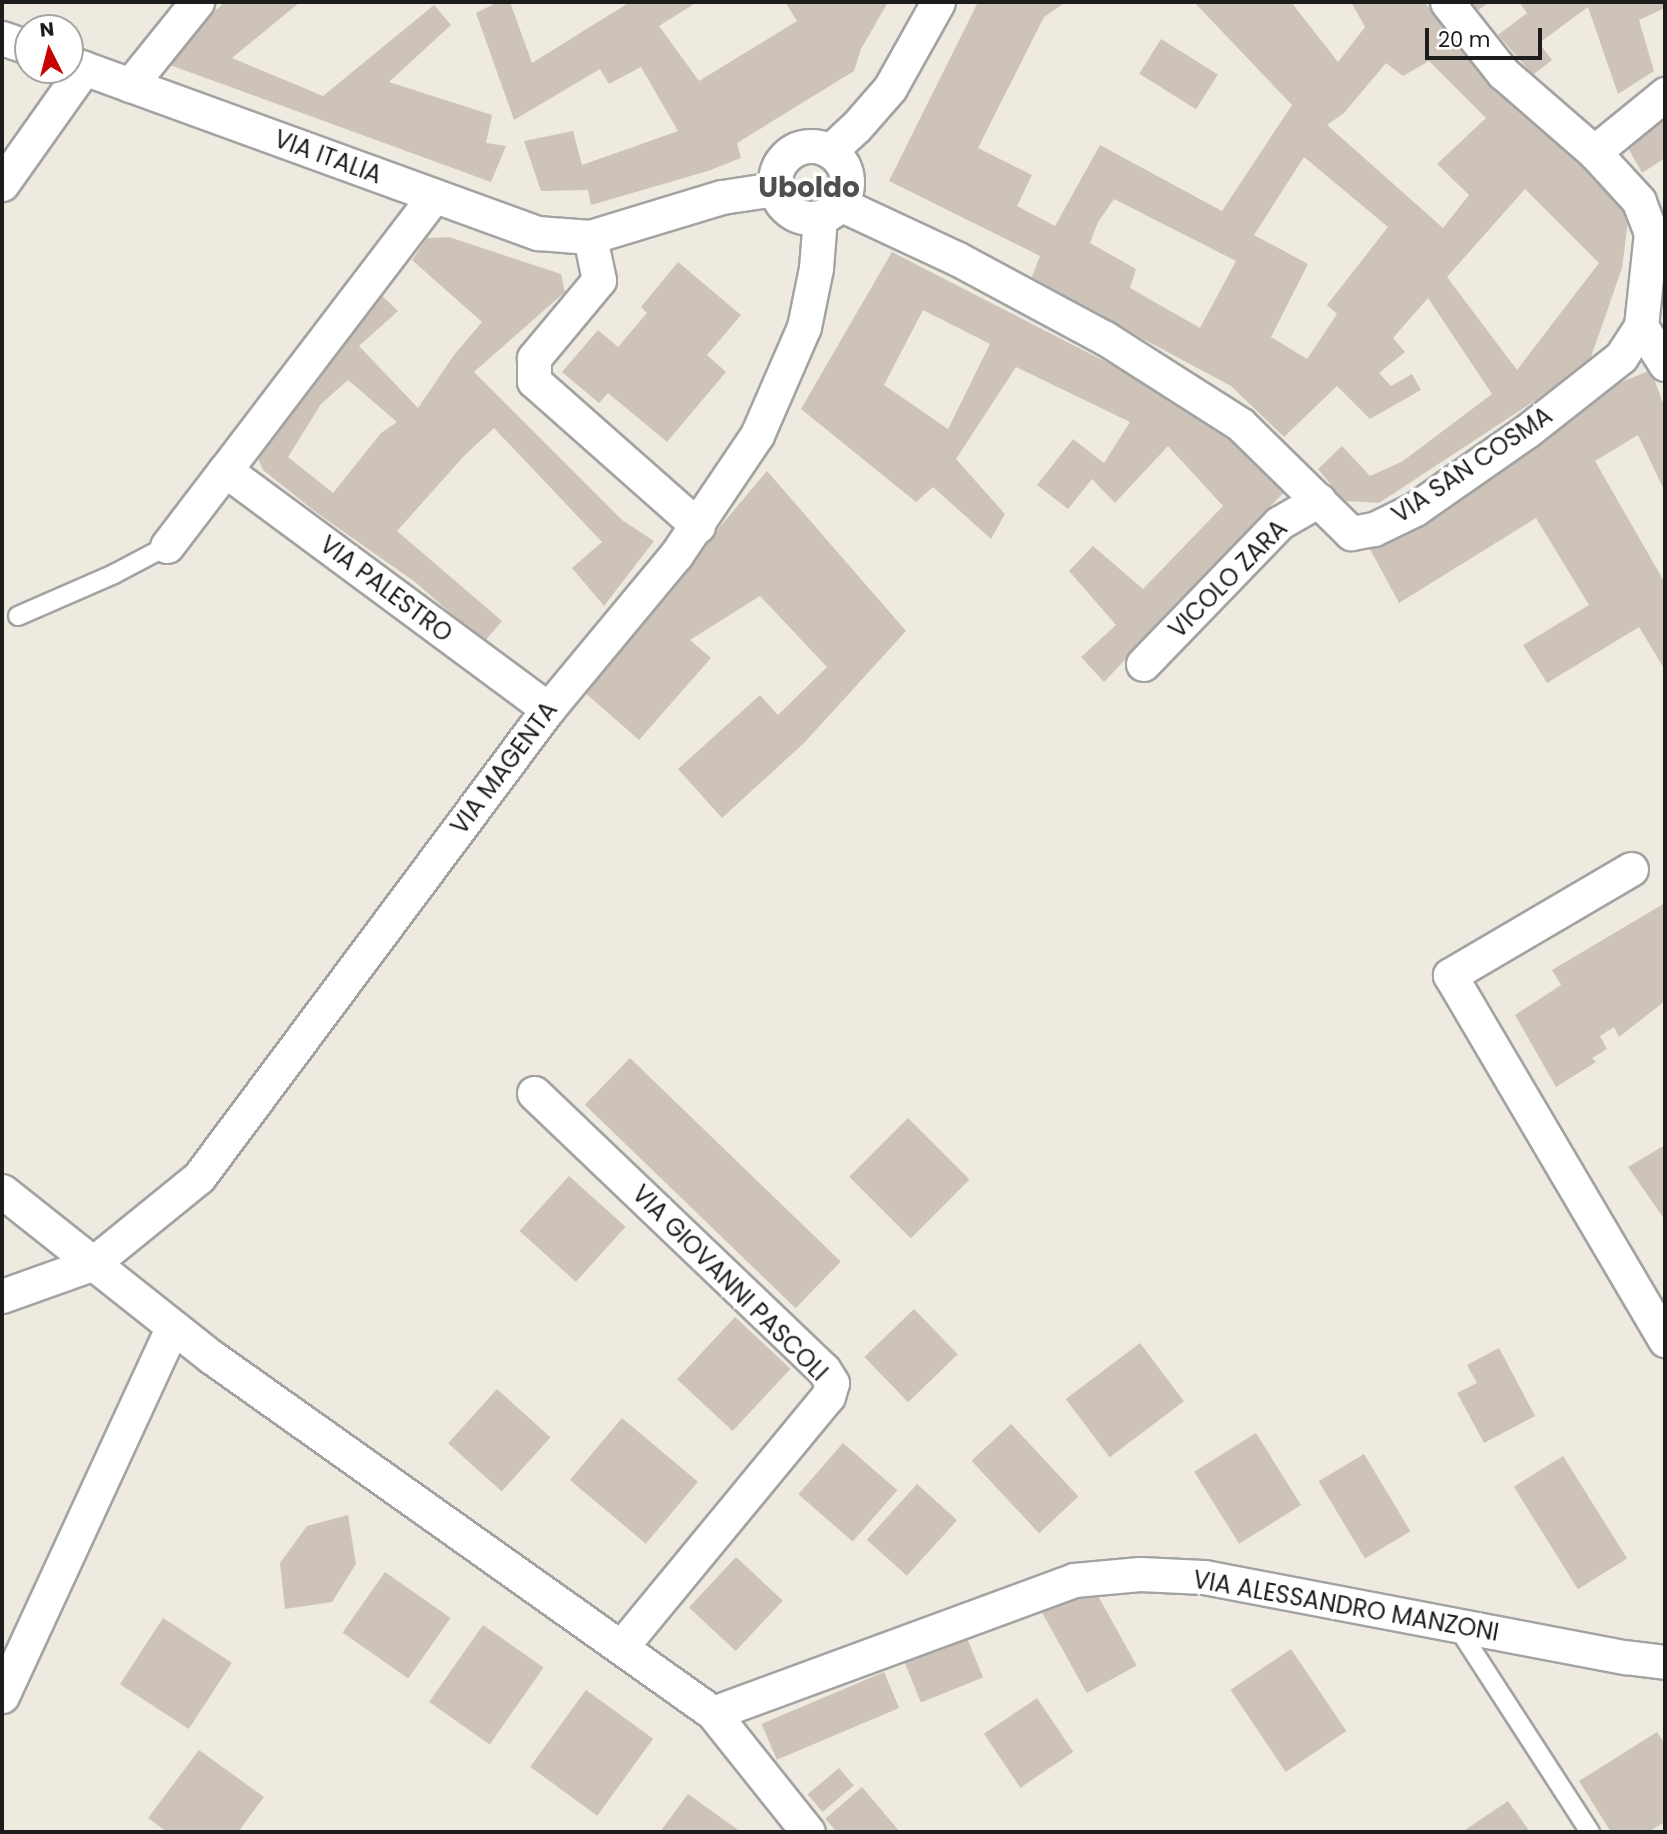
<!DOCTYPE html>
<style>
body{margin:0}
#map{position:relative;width:1667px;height:1834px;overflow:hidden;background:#eeeae0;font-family:Poppins,sans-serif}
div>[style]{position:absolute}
.building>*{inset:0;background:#cec3b9;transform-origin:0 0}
.roads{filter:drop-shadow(2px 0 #a3a3a3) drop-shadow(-2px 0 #a3a3a3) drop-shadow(0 2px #a3a3a3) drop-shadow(0 -2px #a3a3a3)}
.lane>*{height:18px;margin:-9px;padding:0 9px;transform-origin:9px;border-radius:9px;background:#fff}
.street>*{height:33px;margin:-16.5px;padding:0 16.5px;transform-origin:16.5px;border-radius:16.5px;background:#fff}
.street>.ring{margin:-16.5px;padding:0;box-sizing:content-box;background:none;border:33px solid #fff;border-radius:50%}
span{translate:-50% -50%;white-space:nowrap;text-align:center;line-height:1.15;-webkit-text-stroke:7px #fff;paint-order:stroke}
.street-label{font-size:24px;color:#1c1c1c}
.quarter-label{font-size:28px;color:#4f4f4f;font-weight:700}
.frame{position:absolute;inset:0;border:4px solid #1c1c1c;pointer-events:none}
.north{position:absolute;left:14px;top:14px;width:70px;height:70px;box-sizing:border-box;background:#fff;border:2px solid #a4a4a4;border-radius:50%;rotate:354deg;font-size:19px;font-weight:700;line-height:28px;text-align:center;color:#1c1c1c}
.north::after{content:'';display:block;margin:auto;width:24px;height:32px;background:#c70500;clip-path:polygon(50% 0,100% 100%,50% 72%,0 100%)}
.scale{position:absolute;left:1425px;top:28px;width:117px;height:32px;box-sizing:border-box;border:4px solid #1c1c1c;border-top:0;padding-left:9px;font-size:21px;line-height:24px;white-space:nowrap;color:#1c1c1c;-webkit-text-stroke:5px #fff;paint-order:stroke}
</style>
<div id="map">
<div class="building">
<div style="clip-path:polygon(225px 2px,300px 2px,232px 58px,323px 96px,434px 5px,451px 25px,389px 82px,492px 115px,486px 143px,506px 146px,491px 182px,159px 61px)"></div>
<div style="clip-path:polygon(498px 2px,510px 2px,532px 63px,630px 2px,697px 2px,659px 26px,699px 81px,797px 21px,785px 2px,888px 2px,861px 49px,854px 71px,737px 143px,741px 158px,708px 171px,591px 205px,588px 190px,541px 191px,524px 141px,573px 131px,582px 165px,678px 131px,641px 67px,609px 84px,600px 69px,514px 120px,476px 13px)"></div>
<div style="clip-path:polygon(evenodd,978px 2px,1066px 2px,1044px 17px,978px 148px,1032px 175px,1017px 206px,1055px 226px,1100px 145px,1222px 211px,1292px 105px,1194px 2px,1291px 2px,1338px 62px,1365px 27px,1351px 2px,1424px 2px,1524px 115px,1620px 197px,1628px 221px,1622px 268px,1590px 360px,1536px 400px,1379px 503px,1344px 501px,1318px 469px,1342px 446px,1370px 476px,1403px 461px,1492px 394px,1428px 298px,1393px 338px,1405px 352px,1379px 373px,1391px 386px,1412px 374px,1421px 390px,1370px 419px,1337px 386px,1284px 437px,1231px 386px,1031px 279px,1040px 256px,889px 181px,978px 2px,1429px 61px,1486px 118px,1437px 164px,1469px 195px,1443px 228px,1327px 125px,1344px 113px,1386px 63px,1403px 76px,1429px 61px,978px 2px,1304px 157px,1388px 227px,1327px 305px,1337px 314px,1307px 359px,1271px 337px,1308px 264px,1254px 235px,1304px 157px,978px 2px,1525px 189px,1599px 263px,1517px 370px,1447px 277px,1525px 189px,978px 2px,1114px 199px,1236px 261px,1200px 328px,1130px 288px,1136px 269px,1090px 243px,1098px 222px,1114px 199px)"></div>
<div style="clip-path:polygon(1463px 2px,1490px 2px,1472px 14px)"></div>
<div style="clip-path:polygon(1519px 2px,1665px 2px,1665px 8px,1639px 20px,1654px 71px,1618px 94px,1588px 7px,1539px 43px,1552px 60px,1533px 75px,1498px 35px,1527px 13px)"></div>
<div style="left:1161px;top:39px;width:67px;height:41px;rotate:32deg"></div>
<div style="clip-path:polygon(1665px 103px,1665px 158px,1642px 173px,1622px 137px)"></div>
<div style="clip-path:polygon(evenodd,449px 237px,561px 274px,565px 292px,474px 372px,622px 520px,654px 541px,604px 606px,572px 568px,602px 542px,494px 428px,464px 456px,397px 531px,502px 621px,484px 642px,415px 582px,317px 513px,263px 470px,252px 444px,378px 292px,398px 311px,359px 346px,418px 408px,454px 355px,482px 322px,412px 260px,427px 238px,449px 237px,348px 380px,397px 422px,381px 433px,333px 493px,288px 457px,321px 404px,348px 380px)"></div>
<div style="clip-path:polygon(evenodd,892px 252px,1155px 387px,1232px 442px,1284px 492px,1104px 682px,1081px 657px,1116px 625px,1069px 571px,1093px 546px,1143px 589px,1223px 506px,1168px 446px,1115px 503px,1092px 479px,1068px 509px,1037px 485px,1073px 439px,1104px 463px,1130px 422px,1016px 367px,956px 459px,1005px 514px,991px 539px,933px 487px,916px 502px,801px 409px,892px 252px,923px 310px,990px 344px,948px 429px,884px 385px,923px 310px)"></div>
<div style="clip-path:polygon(678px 262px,741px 315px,707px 355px,726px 372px,667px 442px,608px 393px,599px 403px,562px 372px,598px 330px,618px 347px,647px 313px,641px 307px)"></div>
<div style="clip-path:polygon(1651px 370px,1665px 409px,1665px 492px,1638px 435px,1595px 461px,1665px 583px,1665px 670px,1639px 627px,1547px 683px,1523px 645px,1589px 605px,1536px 518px,1399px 603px,1370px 549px,1529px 446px,1604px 389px)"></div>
<div style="clip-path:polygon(767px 471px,906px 631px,804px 743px,722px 818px,678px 769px,760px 695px,778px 715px,827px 667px,760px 596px,690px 640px,711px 658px,639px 740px,582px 690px)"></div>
<div style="clip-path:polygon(1665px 903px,1665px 1001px,1619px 1037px,1614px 1027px,1600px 1036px,1607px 1049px,1592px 1058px,1596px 1062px,1556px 1087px,1515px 1015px,1561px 985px,1552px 970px)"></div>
<div style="left:630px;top:1058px;width:293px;height:65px;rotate:44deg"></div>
<div style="left:908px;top:1118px;width:87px;height:83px;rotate:45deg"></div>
<div style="clip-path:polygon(1665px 1145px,1665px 1220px,1628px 1167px)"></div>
<div style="left:569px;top:1176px;width:76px;height:74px;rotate:42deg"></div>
<div style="left:914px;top:1309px;width:63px;height:69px;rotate:46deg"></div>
<div style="left:735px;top:1317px;width:76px;height:85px;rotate:43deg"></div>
<div style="left:1140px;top:1343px;width:73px;height:93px;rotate:53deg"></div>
<div style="clip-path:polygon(1499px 1348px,1535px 1416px,1484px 1443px,1457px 1393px,1477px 1383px,1467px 1365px)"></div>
<div style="left:497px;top:1389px;width:72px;height:73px;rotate:42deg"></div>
<div style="left:622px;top:1418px;width:99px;height:81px;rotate:40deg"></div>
<div style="left:1011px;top:1424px;width:99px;height:54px;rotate:47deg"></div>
<div style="left:1256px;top:1433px;width:85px;height:73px;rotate:58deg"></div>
<div style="left:843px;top:1443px;width:72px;height:68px;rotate:41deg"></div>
<div style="left:1364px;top:1454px;width:90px;height:53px;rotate:59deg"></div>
<div style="left:1563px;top:1456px;width:121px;height:58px;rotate:58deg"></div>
<div style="left:917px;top:1484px;width:54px;height:75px;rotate:42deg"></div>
<div style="clip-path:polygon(348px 1515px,356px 1564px,332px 1602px,285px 1609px,280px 1563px,307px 1526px)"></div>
<div style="left:736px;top:1557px;width:64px;height:69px;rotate:43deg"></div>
<div style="left:385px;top:1572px;width:80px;height:74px;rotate:35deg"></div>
<div style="left:1092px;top:1585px;width:92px;height:57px;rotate:61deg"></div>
<div style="left:163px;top:1618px;width:82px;height:79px;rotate:33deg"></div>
<div style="left:483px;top:1625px;width:74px;height:94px;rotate:35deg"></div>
<div style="left:965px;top:1633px;width:48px;height:67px;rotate:68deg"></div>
<div style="left:1291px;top:1649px;width:99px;height:73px;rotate:56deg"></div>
<div style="left:884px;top:1672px;width:39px;height:133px;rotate:67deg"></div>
<div style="left:586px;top:1690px;width:83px;height:95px;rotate:36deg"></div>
<div style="left:1037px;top:1698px;width:65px;height:64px;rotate:56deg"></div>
<div style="clip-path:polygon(1657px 1732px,1665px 1744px,1665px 1822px,1648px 1832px,1611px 1832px,1579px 1781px)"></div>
<div style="clip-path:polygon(199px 1750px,264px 1797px,238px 1832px,167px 1832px,148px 1818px)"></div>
<div style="left:839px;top:1768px;width:23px;height:41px;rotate:50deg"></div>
<div style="clip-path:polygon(862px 1787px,900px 1832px,837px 1832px,825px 1819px)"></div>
<div style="clip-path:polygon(688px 1794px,741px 1832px,660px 1832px)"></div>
<div style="clip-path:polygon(1508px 1801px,1530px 1832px,1462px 1832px)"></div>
</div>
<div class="roads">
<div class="lane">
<div style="left:18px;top:616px;width:105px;rotate:-23.6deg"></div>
<div style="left:114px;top:574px;width:60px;rotate:-27.8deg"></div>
<div style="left:1456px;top:1625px;width:247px;rotate:57.1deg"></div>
</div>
<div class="street">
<div style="left:2px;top:38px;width:28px;rotate:19deg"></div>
<div style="left:70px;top:63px;width:498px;rotate:20deg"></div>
<div style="left:538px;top:233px;width:52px;rotate:4.4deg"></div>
<div style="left:590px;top:237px;width:138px;rotate:-16.9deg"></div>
<div style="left:722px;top:197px;width:54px;rotate:-8.6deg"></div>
<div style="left:130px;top:85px;width:107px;rotate:-51.1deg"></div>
<div class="ring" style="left:775px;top:146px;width:39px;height:39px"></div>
<div style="left:830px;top:151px;width:35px;rotate:-43deg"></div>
<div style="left:856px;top:127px;width:52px;rotate:-48.9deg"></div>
<div style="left:890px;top:88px;width:98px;rotate:-60.8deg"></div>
<div style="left:1594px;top:152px;width:92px;rotate:-39.2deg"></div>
<div style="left:2px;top:184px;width:142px;rotate:-54.7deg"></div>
<div style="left:434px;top:196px;width:345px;rotate:127.3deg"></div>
<div style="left:225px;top:470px;width:402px;rotate:36.5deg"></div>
<div style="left:840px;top:204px;width:130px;rotate:25deg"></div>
<div style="left:958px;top:259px;width:167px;rotate:28.3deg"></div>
<div style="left:1105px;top:338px;width:160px;rotate:32.5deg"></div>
<div style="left:1240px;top:424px;width:156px;rotate:44.5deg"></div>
<div style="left:1351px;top:533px;width:23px;rotate:-10deg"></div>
<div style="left:1374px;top:529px;width:46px;rotate:-26deg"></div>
<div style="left:1415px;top:509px;width:136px;rotate:-34.9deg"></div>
<div style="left:1527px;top:431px;width:120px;rotate:-38.2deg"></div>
<div style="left:1621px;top:357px;width:37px;rotate:-57deg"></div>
<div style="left:1641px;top:326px;width:94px;rotate:-83.9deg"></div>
<div style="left:1651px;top:233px;width:34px;rotate:-111deg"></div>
<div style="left:1639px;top:201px;width:67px;rotate:-132.6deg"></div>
<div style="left:1594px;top:152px;width:121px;rotate:-139deg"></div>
<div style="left:1503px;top:73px;width:90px;rotate:-128.3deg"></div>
<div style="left:590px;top:237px;width:44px;rotate:78.2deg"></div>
<div style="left:599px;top:280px;width:102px;rotate:129.8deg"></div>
<div style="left:534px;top:358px;width:23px;rotate:90deg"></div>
<div style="left:534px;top:381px;width:219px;rotate:41.5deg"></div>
<div style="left:1641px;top:326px;width:45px;rotate:57.7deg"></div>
<div style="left:167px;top:546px;width:96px;rotate:-52.7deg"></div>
<div style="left:1143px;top:664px;width:196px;rotate:-46deg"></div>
<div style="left:1279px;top:523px;width:46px;rotate:-29.9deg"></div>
<div style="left:1631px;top:869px;width:210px;rotate:149.6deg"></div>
<div style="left:1450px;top:975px;width:424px;rotate:59.5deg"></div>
<div style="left:534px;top:1093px;width:401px;rotate:43.7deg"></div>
<div style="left:824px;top:1370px;width:15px;rotate:58deg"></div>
<div style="left:832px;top:1383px;width:14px;rotate:107deg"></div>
<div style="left:828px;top:1396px;width:325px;rotate:129.5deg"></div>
<div style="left:2px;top:1191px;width:269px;rotate:38.4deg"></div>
<div style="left:213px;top:1358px;width:613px;rotate:35.37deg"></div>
<div style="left:713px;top:1713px;width:152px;rotate:51.4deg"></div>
<div style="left:2px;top:1296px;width:96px;rotate:-19.6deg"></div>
<div style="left:92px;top:1264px;width:138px;rotate:-39.1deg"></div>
<div style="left:199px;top:1177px;width:584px;rotate:-53.29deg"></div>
<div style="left:548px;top:709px;width:200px;rotate:-50.3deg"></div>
<div style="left:676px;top:555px;width:145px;rotate:-56deg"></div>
<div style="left:757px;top:435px;width:118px;rotate:-66.5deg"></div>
<div style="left:804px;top:327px;width:60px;rotate:-78.5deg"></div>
<div style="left:816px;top:268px;width:51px;rotate:-85.5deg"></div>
<div style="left:2px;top:1696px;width:405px;rotate:-65.2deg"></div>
<div style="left:713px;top:1713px;width:385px;rotate:-20.2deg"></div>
<div style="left:1074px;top:1580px;width:66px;rotate:-5.2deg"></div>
<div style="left:1140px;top:1574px;width:64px;rotate:2.7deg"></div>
<div style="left:1204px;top:1577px;width:429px;rotate:10.8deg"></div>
<div style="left:1625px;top:1657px;width:40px;rotate:7.1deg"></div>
</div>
</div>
<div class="street-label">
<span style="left:328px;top:157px;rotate:20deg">VIA ITALIA</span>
<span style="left:1472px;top:465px;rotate:-34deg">VIA SAN COSMA</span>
<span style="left:1228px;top:579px;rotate:-45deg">VICOLO ZARA</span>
<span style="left:386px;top:589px;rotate:37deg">VIA PALESTRO</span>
<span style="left:504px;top:768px;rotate:-53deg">VIA MAGENTA</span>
<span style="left:730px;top:1283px;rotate:45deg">VIA GIOVANNI PASCOLI</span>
<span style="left:1346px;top:1606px;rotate:10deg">VIA ALESSANDRO MANZONI</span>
</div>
<div class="quarter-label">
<span style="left:809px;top:188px">Uboldo</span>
</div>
<div class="frame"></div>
<div class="north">N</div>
<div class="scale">20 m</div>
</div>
